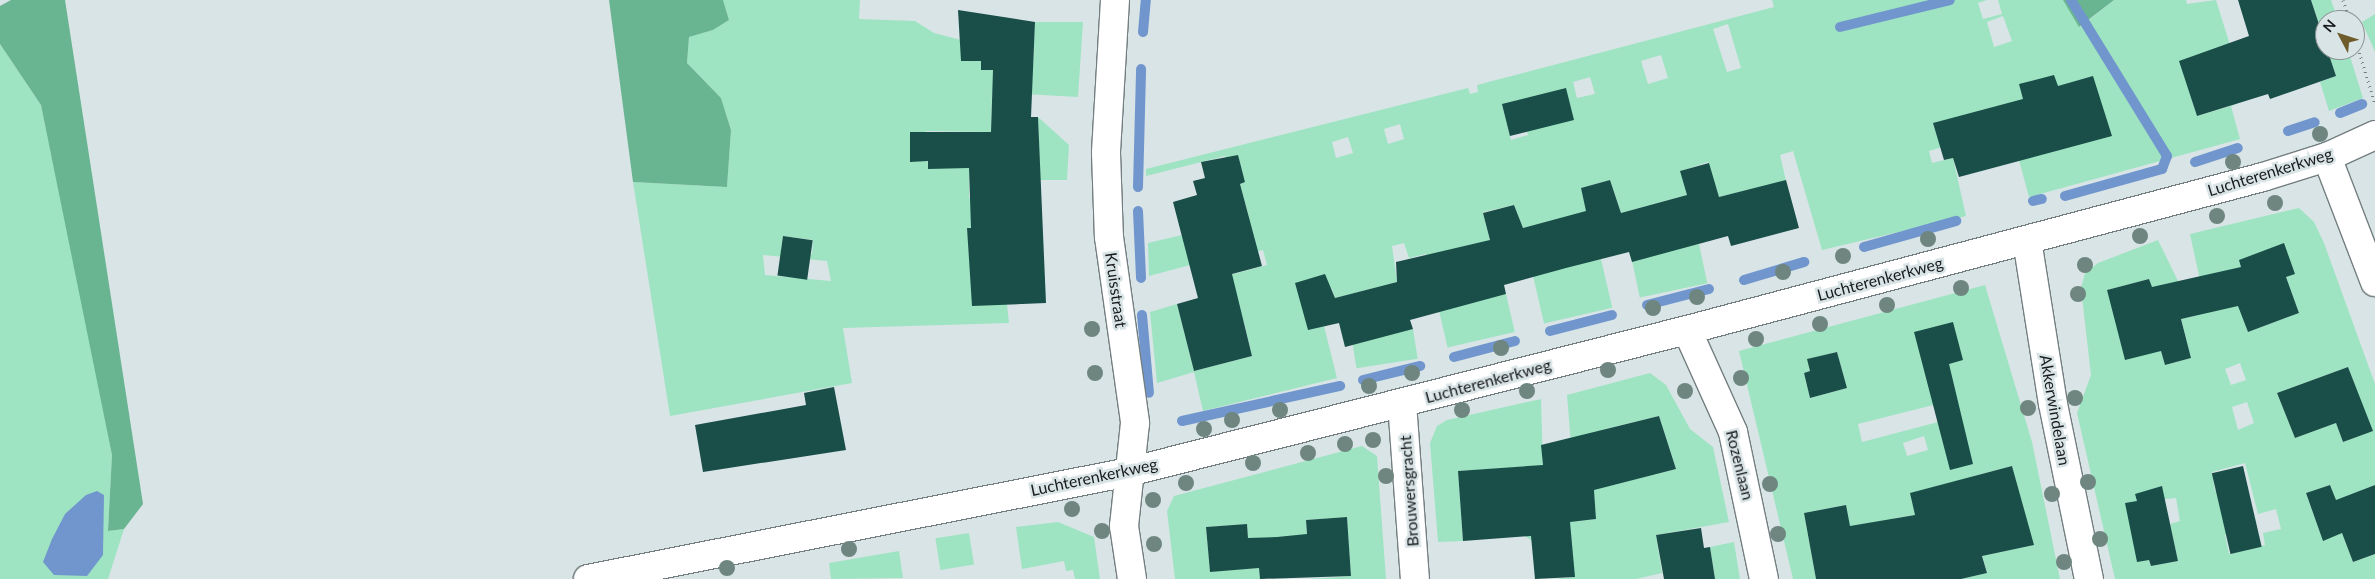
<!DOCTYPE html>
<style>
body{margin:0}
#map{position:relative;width:2375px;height:579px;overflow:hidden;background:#d9e4e6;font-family:Lato,sans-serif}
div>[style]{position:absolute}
.green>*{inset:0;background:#9ee4c2;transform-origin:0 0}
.forest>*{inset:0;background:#69b491}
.water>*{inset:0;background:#7196cd}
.stream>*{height:10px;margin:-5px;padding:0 5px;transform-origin:5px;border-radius:5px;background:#7196cd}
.building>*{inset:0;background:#1a4e49;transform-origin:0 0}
.path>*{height:3px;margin-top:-1.5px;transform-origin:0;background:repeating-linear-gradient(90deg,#777e80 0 1px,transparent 0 5px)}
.roads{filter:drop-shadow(1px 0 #747e80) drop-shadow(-1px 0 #747e80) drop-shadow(0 1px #747e80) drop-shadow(0 -1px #747e80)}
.minor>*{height:28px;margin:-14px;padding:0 14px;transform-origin:14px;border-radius:14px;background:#fff}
.trees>*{width:16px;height:16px;margin:-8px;border-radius:50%;background:#6e867f}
span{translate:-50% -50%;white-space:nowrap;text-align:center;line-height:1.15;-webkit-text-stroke:5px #d9e4e6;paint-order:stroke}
.street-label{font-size:16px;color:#181b1c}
.north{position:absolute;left:2315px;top:10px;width:50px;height:50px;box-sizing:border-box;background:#d9e4e6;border:1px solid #8c9495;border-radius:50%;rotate:310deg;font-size:14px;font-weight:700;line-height:20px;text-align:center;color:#181b1c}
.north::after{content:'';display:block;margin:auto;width:18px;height:22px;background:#6e5d2b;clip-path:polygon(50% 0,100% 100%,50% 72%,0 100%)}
</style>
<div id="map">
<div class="green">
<div style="clip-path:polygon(evenodd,723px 0,860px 0,859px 19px,915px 21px,934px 33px,961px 40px,961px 61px,981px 61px,981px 70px,1033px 67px,1035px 22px,1083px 22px,1078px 97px,992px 92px,991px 132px,926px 131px,928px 168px,969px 167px,969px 198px,1039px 201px,1041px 223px,967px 228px,970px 264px,1007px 304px,1009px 323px,843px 328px,852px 383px,670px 416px,633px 182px,727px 187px,731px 130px,721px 98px,687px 63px,689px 37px,713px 30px,729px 20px,723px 0,783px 236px,813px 240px,812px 254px,781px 250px,783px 236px,723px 0,763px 255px,827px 261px,831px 281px,765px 275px,763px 255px)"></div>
<div style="clip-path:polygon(evenodd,1772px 0,1987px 0,1978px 3px,1983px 19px,2002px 14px,1998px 0,2063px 0,2080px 27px,2114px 0,2186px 0,2187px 4px,2216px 0,2247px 100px,2231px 106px,2240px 139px,2029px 197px,2010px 127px,1929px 151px,1932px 163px,1953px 158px,1966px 216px,1822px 250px,1793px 151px,1780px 155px,1786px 181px,1719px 197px,1708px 162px,1681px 171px,1687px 195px,1621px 213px,1610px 180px,1581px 188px,1587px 212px,1523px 228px,1514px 205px,1483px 212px,1490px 241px,1428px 264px,1426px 254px,1409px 258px,1404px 243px,1392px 246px,1397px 282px,1335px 298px,1332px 289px,1312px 278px,1337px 378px,1203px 411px,1194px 372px,1157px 383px,1150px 312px,1177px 304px,1194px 371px,1252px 356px,1244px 322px,1219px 278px,1267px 265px,1263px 250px,1249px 254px,1230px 222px,1249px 217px,1240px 184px,1245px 182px,1241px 168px,1229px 171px,1225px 156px,1146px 176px,1146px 169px,1468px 88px,1470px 94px,1478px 92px,1477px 85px,1774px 7px,1772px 0,2003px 16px,2012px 41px,1994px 47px,1987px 22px,2003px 16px,1772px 0,1728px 24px,1741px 68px,1727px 72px,1713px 29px,1728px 24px,1772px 0,1661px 55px,1668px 78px,1648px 84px,1641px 61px,1661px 55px,1772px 0,2180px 61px,2231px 105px,2231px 106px,2197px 116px,2180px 61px,1772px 0,1590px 77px,1595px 94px,1577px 98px,1573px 82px,1590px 77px,1772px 0,1518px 100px,1528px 135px,1511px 140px,1502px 105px,1518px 100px,1772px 0,1400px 124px,1404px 139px,1388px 144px,1384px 129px,1400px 124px,1772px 0,1348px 137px,1353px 153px,1336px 158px,1332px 142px,1348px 137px)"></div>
<div style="clip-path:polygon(2311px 0,2331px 0,2338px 20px,2325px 20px,2325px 42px)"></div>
<div style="clip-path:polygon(2375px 14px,2375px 52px,2362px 22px)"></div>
<div style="clip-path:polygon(0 44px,41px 105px,86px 319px,112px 455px,108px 531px,124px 529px,108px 579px,0 579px)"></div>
<div style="clip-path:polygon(2328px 50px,2348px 50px,2363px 98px,2329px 111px,2320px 82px,2336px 76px)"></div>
<div style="clip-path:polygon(1038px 117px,1069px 145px,1067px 180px,1040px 180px)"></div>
<div style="clip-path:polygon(evenodd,2299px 208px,2314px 222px,2324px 243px,2375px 384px,2375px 485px,2312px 510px,2323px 540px,2342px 533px,2353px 562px,2375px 554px,2375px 579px,2115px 579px,2077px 413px,2091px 375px,2081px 288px,2085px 273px,2098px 263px,2158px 240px,2178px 281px,2186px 318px,2207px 313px,2190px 234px,2299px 208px,2295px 274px,2286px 277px,2299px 313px,2248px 332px,2234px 293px,2295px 274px,2299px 208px,2149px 279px,2156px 305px,2180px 314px,2191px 358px,2165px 365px,2161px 351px,2107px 290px,2149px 279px,2299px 208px,2240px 363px,2246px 380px,2231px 385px,2225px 369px,2240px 363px,2299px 208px,2348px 367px,2372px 431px,2343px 442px,2336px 423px,2295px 438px,2277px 393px,2348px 367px,2299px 208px,2247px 402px,2254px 423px,2238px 430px,2232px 407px,2247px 402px,2299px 208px,2245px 463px,2258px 514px,2276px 509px,2281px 529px,2263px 533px,2265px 545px,2229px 554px,2225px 535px,2238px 532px,2229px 488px,2215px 491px,2212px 472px,2245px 463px,2299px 208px,2330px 485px,2335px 500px,2311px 508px,2306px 493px,2330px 485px,2299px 208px,2176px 498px,2180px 521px,2170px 524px,2178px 561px,2151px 566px,2125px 503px,2176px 498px)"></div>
<div style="clip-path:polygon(1182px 235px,1190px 265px,1149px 276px,1148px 243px)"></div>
<div style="left:1699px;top:244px;width:40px;height:69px;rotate:78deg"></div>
<div style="left:1601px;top:259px;width:50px;height:70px;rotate:77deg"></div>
<div style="clip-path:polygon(evenodd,1985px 285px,2032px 442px,2060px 579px,1961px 579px,1987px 573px,1982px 554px,1860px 579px,1845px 505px,1804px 513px,1816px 579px,1793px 579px,1739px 351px,1985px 285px,1837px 352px,1847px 388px,1810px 398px,1804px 373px,1810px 371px,1808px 359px,1837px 352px,1985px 285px,1957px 399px,1961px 416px,1862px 442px,1858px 424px,1957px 399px,1985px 285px,1924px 436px,1928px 450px,1907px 456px,1903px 443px,1924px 436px,1985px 285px,2012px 466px,2033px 545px,1990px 554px,1970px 477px,2012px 466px,1985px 285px,1911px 493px,1934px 546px,1901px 552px,1895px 518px,1915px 515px,1911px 493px)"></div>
<div style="left:1506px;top:294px;width:39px;height:69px;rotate:77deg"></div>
<div style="left:1413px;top:329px;width:30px;height:62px;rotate:81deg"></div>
<div style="clip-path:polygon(evenodd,1650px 373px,1666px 385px,1690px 429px,1713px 447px,1729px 522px,1656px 535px,1662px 573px,1636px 579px,1555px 579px,1574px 577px,1571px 538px,1532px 541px,1525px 536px,1534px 500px,1578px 521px,1596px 519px,1594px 492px,1575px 493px,1567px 395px,1650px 373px,1659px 416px,1676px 469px,1636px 479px,1605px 429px,1659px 416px)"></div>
<div style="clip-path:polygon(1541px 399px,1543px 466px,1458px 471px,1463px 541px,1438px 542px,1430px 443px,1437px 426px,1447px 420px)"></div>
<div style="clip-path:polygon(1362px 446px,1377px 456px,1386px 579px,1310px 579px,1351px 576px,1347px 517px,1306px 520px,1307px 537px,1248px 539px,1247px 524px,1206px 527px,1210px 571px,1259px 568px,1260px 579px,1175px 579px,1167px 511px,1174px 496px)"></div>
<div style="clip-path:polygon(1058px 522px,1094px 537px,1100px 579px,1075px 579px,1073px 570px,1066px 571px,1064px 561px,1022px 569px,1016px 527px)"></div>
<div style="left:969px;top:533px;width:32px;height:34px;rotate:81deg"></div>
<div style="clip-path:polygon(1734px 542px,1740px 579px,1715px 579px,1710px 547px)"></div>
<div style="clip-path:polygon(899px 551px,903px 578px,831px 579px,829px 563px)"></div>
</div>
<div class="forest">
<div style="clip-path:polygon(11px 0,65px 0,143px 504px,124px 529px,108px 531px,112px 455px,41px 105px,0 44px,0 6px)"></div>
<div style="clip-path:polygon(609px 0,723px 0,729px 20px,713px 30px,689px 37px,687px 63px,721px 98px,731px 130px,727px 187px,633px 182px)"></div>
<div style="clip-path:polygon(2063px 0,2114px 0,2079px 27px)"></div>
</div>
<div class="water">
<div style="clip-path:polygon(97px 491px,104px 495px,103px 555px,87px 576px,54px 575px,43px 562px,52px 539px,65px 514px,86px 495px)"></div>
</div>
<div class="stream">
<div style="left:1840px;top:27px;width:113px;rotate:-13.8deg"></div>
<div style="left:1143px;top:32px;width:32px;rotate:-85deg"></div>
<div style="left:2340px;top:113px;width:24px;rotate:-22deg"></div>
<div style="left:2288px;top:131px;width:28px;rotate:-18deg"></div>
<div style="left:2195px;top:162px;width:45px;rotate:-18deg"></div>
<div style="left:1138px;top:187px;width:118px;rotate:-88.5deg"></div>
<div style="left:2065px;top:196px;width:101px;rotate:-15.6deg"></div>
<div style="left:2162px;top:169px;width:14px;rotate:-69deg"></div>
<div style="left:2167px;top:156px;width:183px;rotate:-121.6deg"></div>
<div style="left:2033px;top:201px;width:9px;rotate:-13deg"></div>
<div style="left:1138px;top:211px;width:67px;rotate:87.4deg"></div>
<div style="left:1864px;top:247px;width:96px;rotate:-15.8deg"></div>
<div style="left:1744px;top:280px;width:63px;rotate:-16.7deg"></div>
<div style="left:1647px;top:305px;width:64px;rotate:-14.5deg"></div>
<div style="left:1142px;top:315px;width:78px;rotate:84.9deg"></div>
<div style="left:1550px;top:331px;width:64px;rotate:-14.5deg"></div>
<div style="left:1454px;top:357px;width:63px;rotate:-14.7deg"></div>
<div style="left:1363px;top:380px;width:59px;rotate:-13.8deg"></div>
<div style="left:1182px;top:421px;width:162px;rotate:-12.5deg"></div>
</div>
<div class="building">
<div style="clip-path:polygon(2238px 0,2311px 0,2336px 76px,2270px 99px,2268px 94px,2197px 116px,2179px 61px,2249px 36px)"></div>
<div style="clip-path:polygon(958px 10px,1035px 22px,1031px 117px,1038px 117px,1046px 303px,972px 306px,967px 228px,971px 228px,969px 168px,928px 169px,928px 161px,910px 162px,910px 132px,991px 132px,993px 70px,981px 70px,981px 61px,961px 61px)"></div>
<div style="clip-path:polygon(2054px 75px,2058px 86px,2093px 76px,2112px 136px,1959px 177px,1953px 158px,1944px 160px,1933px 123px,2023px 99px,2019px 84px)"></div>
<div style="left:1566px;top:88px;width:33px;height:66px;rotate:76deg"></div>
<div style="clip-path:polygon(1238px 155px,1245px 182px,1240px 184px,1262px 266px,1232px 274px,1252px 356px,1194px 371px,1177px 304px,1198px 298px,1173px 202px,1197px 195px,1193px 181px,1205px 178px,1201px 162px)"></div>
<div style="clip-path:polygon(1709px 163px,1719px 197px,1786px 180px,1799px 228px,1731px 246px,1728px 236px,1632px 262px,1629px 252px,1566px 268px,1504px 285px,1506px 294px,1410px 320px,1413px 329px,1345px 347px,1339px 323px,1308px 330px,1295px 283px,1325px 274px,1335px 298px,1397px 282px,1396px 262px,1490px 240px,1483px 213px,1514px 205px,1523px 228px,1586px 211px,1581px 188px,1610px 180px,1621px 213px,1687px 195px,1680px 171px)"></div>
<div style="left:783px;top:236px;width:30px;height:40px;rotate:8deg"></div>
<div style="clip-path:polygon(2284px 243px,2295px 274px,2286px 277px,2299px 313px,2248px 332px,2238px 306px,2181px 319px,2191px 358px,2165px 365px,2161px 351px,2125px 360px,2107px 290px,2149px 279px,2152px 287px,2241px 267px,2239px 260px)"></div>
<div style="clip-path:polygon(1953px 322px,1963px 360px,1949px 364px,1973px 464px,1950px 470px,1914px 332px)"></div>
<div style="clip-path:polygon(1837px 352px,1847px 388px,1810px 398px,1804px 373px,1810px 371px,1807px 359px)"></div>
<div style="clip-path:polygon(2348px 367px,2373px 431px,2343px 442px,2336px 423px,2295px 438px,2277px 393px)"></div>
<div style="clip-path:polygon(834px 387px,846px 450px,703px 472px,695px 425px,806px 405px,804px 393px)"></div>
<div style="clip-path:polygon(1659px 416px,1676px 469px,1594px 490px,1596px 519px,1570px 522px,1575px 577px,1535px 579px,1531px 536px,1463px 541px,1458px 471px,1543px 465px,1541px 445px)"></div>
<div style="clip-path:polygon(2012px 466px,2034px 545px,1982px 556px,1987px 573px,1961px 579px,1816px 579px,1804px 513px,1846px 505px,1850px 526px,1915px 515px,1910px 493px)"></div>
<div style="left:2243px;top:466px;width:83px;height:32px;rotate:77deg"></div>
<div style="clip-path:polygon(2330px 485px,2336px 500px,2375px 485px,2375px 554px,2353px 562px,2342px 533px,2323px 541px,2306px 493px)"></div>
<div style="clip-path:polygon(2162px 486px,2178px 561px,2151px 566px,2149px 560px,2137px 562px,2125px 503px,2137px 501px,2135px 494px)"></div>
<div style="clip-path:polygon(1347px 517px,1351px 576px,1260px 579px,1259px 568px,1210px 572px,1206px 527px,1247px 524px,1248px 538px,1277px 537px,1307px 534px,1306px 520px)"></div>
<div style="clip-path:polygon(1701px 528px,1704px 548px,1710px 547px,1715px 579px,1664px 579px,1656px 535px)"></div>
</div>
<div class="path">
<div style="left:2343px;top:0;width:21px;rotate:71deg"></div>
<div style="left:2355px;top:38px;width:69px;rotate:73.1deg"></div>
</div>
<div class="roads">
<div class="minor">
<div style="left:1115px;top:0;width:153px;rotate:93.4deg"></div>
<div style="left:1106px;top:153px;width:84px;rotate:88deg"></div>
<div style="left:1109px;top:237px;width:188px;rotate:82deg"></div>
<div style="left:1135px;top:423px;width:104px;rotate:96.1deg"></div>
<div style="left:1124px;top:526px;width:54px;rotate:81.4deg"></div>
<div style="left:2327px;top:157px;width:134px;rotate:69deg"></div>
<div style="left:2027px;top:240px;width:166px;rotate:81deg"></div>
<div style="left:2053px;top:404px;width:179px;rotate:78.4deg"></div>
<div style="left:1687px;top:330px;width:112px;rotate:65.7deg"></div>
<div style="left:1733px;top:432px;width:150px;rotate:78.1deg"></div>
<div style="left:1402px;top:403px;width:176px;rotate:85.8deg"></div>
<div style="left:588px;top:579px;width:551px;rotate:-11.19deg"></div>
<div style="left:1129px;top:472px;width:576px;rotate:-14.28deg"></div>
<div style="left:1687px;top:330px;width:596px;rotate:-14.88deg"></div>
<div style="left:2263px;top:177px;width:67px;rotate:-17.4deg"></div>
<div style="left:2327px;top:157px;width:53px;rotate:-24.6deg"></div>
</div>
</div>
<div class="trees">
<div style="left:2320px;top:134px"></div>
<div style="left:2233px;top:162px"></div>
<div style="left:2275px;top:203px"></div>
<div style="left:2217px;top:216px"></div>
<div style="left:2140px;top:236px"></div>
<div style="left:1928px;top:239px"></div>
<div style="left:1843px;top:256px"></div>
<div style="left:2085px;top:265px"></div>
<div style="left:1783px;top:272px"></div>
<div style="left:1961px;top:288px"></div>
<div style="left:2078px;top:294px"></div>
<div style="left:1697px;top:297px"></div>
<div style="left:1887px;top:305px"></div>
<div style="left:1653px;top:308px"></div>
<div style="left:1820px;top:324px"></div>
<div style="left:1092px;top:329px"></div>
<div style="left:1756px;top:339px"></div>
<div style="left:1501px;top:348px"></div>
<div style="left:1608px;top:370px"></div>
<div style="left:1095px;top:373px"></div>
<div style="left:1412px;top:373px"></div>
<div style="left:1741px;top:378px"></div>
<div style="left:1369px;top:386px"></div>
<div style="left:1527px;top:391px"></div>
<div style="left:1685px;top:391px"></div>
<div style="left:2075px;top:398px"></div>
<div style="left:2028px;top:408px"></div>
<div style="left:1280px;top:410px"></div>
<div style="left:1462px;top:410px"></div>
<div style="left:1232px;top:420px"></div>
<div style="left:1204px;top:429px"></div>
<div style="left:1373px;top:440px"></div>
<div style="left:1345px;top:444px"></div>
<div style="left:1308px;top:453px"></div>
<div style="left:1253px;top:463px"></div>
<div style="left:1386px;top:476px"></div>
<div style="left:2088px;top:482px"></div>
<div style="left:1186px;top:483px"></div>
<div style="left:1770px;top:484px"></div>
<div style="left:2052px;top:494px"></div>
<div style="left:1153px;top:500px"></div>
<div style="left:1072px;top:509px"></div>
<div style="left:1102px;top:531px"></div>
<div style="left:1778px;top:534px"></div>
<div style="left:2100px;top:539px"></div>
<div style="left:1154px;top:544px"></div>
<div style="left:849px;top:549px"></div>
<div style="left:2064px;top:562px"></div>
<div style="left:727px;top:568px"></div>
</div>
<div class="street-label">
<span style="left:2270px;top:172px;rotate:-17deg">Luchterenkerkweg</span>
<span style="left:1880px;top:279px;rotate:-15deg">Luchterenkerkweg</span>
<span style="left:1116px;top:290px;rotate:82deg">Kruisstraat</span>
<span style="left:1488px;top:381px;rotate:-15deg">Luchterenkerkweg</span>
<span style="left:2055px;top:410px;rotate:80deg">Akkerwindelaan</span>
<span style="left:1740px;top:465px;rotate:76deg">Rozenlaan</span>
<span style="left:1094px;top:477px;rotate:-12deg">Luchterenkerkweg</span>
<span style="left:1409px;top:491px;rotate:-94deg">Brouwersgracht</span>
</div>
<div class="north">N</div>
</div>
